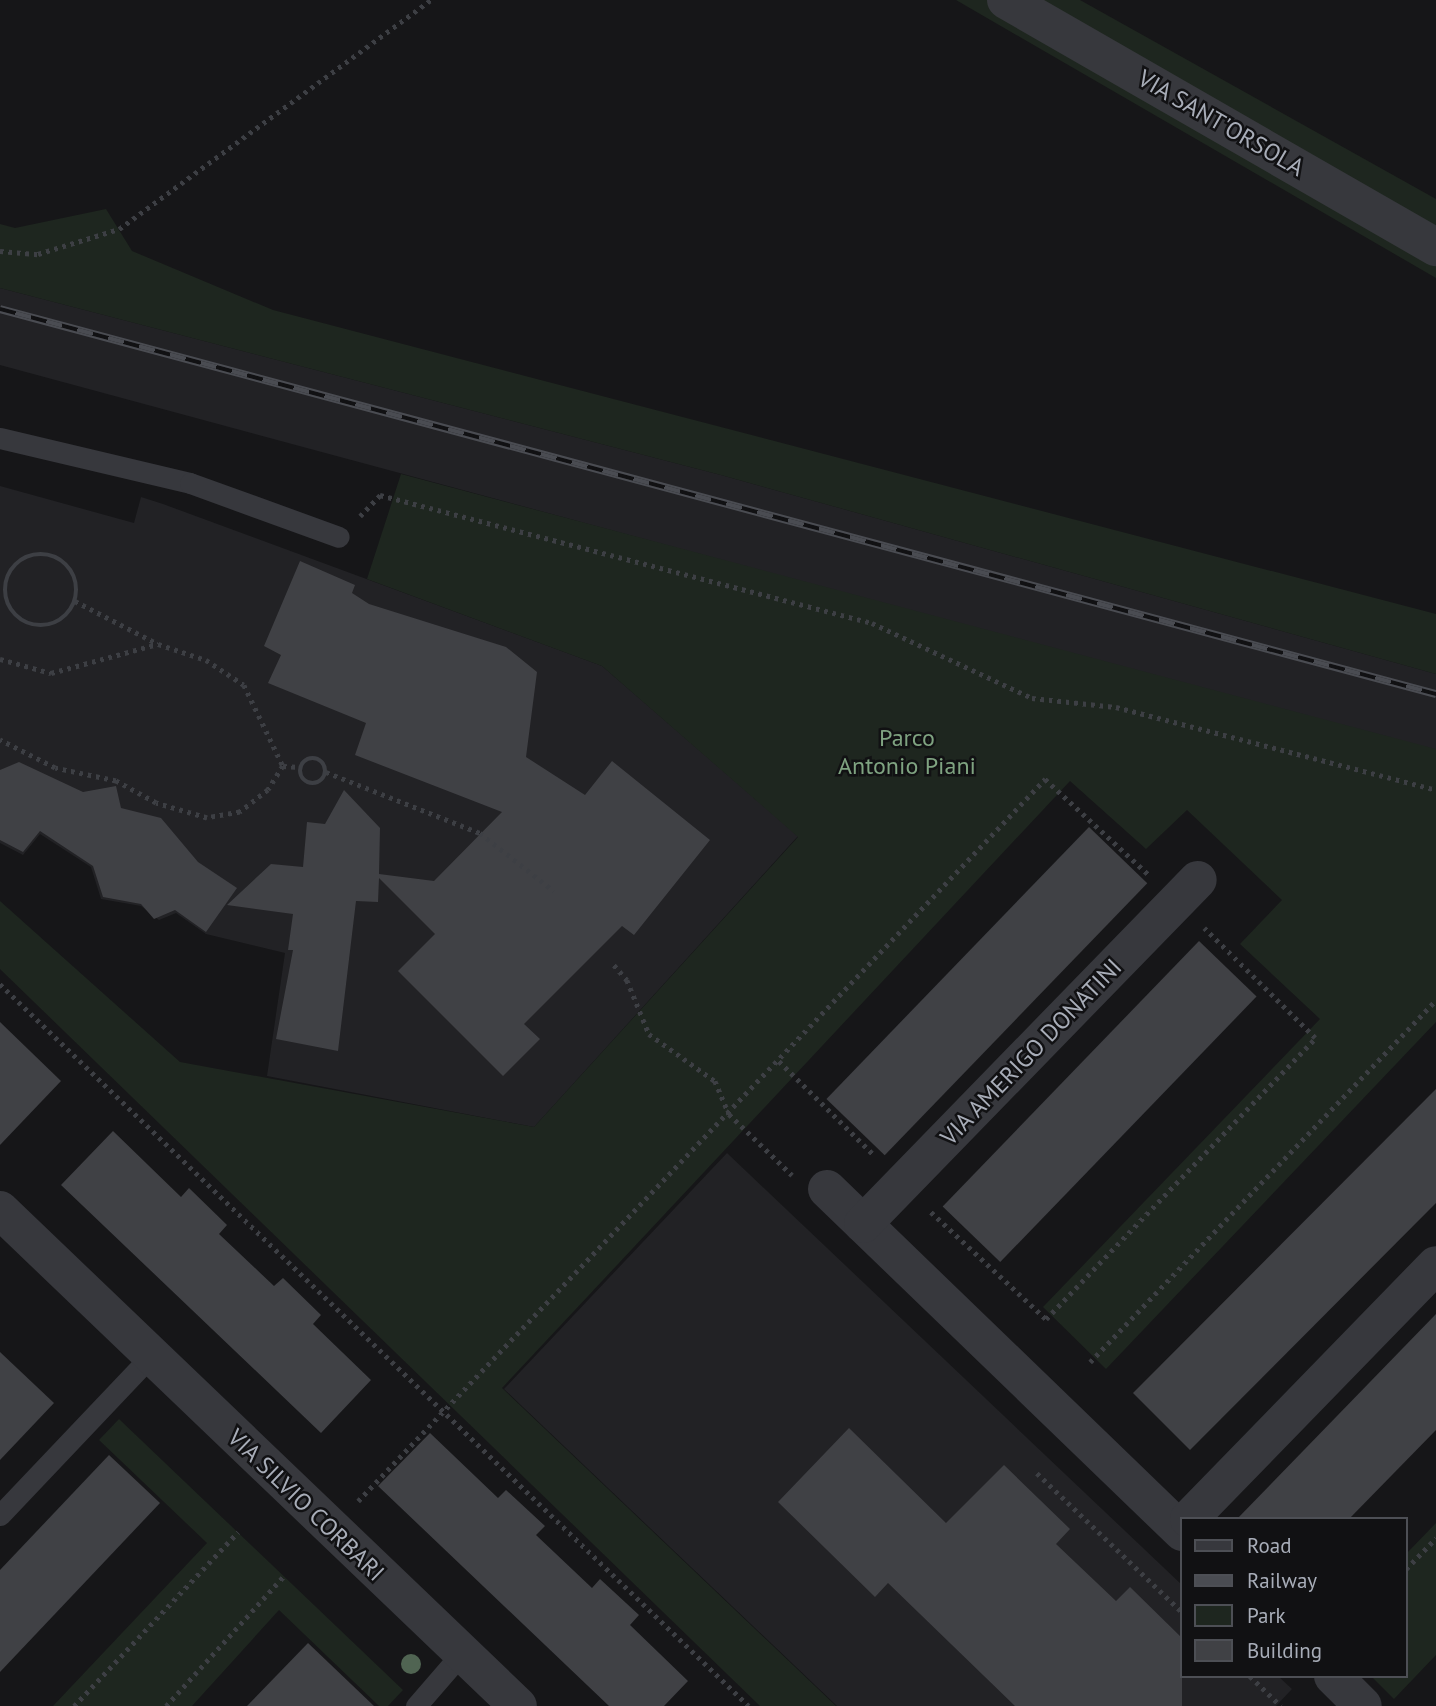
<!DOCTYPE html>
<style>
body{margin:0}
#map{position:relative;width:1436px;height:1706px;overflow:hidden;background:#161618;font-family:"PT Sans",sans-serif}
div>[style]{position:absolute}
.built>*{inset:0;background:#222225}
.green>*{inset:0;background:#1e261f}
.building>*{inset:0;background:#404145;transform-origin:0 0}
.path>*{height:4.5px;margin-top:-2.25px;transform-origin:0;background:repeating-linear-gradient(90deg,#3d3f44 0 3.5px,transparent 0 8.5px)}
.path>.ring{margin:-2.25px;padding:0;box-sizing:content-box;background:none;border:4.5px solid #3d3f44;border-radius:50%}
.service>*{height:21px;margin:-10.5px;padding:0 10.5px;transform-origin:10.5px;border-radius:10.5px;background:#37383d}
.minor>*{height:38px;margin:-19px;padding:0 19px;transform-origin:19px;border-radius:19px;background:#37383d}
.rail>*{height:8px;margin-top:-4px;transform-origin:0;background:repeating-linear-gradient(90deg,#111113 0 16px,#4a4c52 0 32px);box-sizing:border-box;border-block:2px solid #4a4c52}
.trees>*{width:20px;height:20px;margin:-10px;border-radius:50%;background:#506452}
span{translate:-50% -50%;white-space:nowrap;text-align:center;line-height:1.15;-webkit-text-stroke:5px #111113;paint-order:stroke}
.street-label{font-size:24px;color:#a8adb8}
.park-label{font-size:24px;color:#7fa381}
.legend{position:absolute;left:1180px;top:1517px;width:228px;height:161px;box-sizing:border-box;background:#111113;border:2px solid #4d4f55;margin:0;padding:9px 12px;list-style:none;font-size:21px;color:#a8adb8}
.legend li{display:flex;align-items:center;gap:14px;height:35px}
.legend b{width:35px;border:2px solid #4d4f55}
</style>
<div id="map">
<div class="built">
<div style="clip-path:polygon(0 288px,721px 475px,1436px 674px,1436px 753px,0 365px)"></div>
<div style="clip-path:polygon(0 486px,134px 523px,141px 497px,163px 504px,602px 666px,798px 836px,534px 1127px,267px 1076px,285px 953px,206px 934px,176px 913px,159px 920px,141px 906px,101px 899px,91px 867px,40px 834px,23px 855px,0 843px)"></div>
<div style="clip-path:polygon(727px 1153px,1182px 1585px,1182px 1676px,1278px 1676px,1292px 1689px,1276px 1706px,837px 1706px,504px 1389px)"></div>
</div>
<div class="green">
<div style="clip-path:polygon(956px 0,1080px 0,1436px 199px,1436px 278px)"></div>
<div style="clip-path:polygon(106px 209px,132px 251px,273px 310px,1436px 614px,1436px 674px,721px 475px,0 288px,0 224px,15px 228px)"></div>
<div style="clip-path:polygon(401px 474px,1436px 749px,1436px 1022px,1106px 1369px,1043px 1307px,1320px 1019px,1240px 944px,1282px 900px,1187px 810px,1146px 849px,1070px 781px,502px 1388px,836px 1706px,760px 1706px,0 969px,0 901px,180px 1062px,534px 1127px,798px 837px,602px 666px,367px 579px)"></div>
<div style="clip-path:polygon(119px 1419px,403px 1690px,388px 1706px,379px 1706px,279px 1610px,192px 1706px,53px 1706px,207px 1543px,99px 1440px)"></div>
<div style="clip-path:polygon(1436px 1523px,1436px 1655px,1394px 1699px,1371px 1676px,1406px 1676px,1406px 1554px)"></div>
</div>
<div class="building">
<div style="clip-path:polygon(300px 561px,355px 585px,352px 593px,369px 604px,506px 647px,537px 672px,526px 757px,585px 795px,612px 761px,710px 840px,634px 935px,622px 926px,524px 1024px,540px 1039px,503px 1076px,398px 971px,435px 934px,379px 878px,378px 902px,356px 901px,338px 1051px,276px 1039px,293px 950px,288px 950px,293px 914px,227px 905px,271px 864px,303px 867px,307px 822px,325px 824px,344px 790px,380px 828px,379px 874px,434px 881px,502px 812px,355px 755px,366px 723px,268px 683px,281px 655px,264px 646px)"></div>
<div style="clip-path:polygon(19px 762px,83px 792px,116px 786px,121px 808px,161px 818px,198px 862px,237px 888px,206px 932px,175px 910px,154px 919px,141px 904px,103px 897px,93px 866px,40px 831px,23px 852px,0 840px,0 770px)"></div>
<div style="left:1089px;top:827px;width:81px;height:378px;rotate:44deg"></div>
<div style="left:1199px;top:941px;width:80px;height:369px;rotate:44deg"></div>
<div style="clip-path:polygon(0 1022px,61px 1081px,0 1145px)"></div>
<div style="clip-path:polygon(1436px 1089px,1436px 1203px,1190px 1450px,1133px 1393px)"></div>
<div style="clip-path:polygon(113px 1131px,181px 1197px,189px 1188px,227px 1225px,219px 1234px,274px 1286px,283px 1278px,321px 1315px,313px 1324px,371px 1380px,321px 1433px,61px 1185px)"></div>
<div style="clip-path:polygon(1436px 1314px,1436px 1430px,1349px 1519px,1237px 1519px)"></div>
<div style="clip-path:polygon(0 1352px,54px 1403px,0 1460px)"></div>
<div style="clip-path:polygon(849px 1428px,946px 1523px,1004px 1465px,1070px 1529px,1056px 1544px,1116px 1601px,1130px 1587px,1182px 1638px,1182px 1706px,1015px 1706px,888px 1583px,875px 1597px,778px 1502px)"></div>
<div style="clip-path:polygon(430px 1433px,498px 1498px,506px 1490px,545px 1526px,536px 1535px,592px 1588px,600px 1579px,639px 1615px,630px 1625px,688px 1681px,664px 1706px,609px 1706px,378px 1486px)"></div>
<div style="clip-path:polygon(109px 1455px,160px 1503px,0 1672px,0 1570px)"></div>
<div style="clip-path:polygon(308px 1643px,374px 1706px,247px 1706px)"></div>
</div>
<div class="path">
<div style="left:0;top:251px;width:38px;rotate:5deg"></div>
<div style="left:38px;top:254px;width:85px;rotate:-17.2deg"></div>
<div style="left:119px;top:229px;width:387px;rotate:-36.3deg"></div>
<div style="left:360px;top:516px;width:29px;rotate:-46deg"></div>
<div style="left:380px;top:495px;width:508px;rotate:14.58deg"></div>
<div style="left:872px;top:623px;width:177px;rotate:25.1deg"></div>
<div style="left:1032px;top:698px;width:84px;rotate:6.1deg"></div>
<div style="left:1116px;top:707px;width:331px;rotate:14.5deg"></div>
<div class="ring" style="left:5px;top:554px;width:67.5px;height:67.5px"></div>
<div style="left:75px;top:601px;width:93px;rotate:27.4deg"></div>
<div style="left:0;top:659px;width:53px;rotate:15.4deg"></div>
<div style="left:51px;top:673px;width:111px;rotate:-15.2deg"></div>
<div style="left:158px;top:644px;width:51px;rotate:18.4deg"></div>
<div style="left:206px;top:660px;width:45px;rotate:33.3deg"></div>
<div style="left:244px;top:685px;width:90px;rotate:64.3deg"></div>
<div style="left:283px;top:766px;width:28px;rotate:122deg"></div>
<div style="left:268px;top:790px;width:36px;rotate:142deg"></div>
<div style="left:240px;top:812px;width:34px;rotate:170deg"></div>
<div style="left:207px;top:818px;width:53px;rotate:-163.6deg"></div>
<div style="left:156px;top:803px;width:46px;rotate:-151.2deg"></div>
<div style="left:116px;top:781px;width:62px;rotate:-168deg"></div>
<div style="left:55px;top:768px;width:62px;rotate:-153deg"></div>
<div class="ring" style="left:300px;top:758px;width:21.5px;height:21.5px"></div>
<div style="left:283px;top:766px;width:17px;rotate:3deg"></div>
<div style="left:326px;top:772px;width:166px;rotate:21.6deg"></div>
<div style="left:480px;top:833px;width:94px;rotate:38.1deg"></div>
<div style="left:614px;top:965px;width:20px;rotate:49deg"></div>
<div style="left:627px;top:980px;width:58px;rotate:67.8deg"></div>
<div style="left:649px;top:1034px;width:81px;rotate:35.5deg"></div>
<div style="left:715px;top:1081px;width:36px;rotate:67deg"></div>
<div style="left:729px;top:1114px;width:88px;rotate:44.1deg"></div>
<div style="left:0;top:984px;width:1040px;rotate:43.95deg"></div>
<div style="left:779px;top:1061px;width:135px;rotate:44.7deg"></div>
<div style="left:931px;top:1212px;width:157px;rotate:42.9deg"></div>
<div style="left:1046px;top:1319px;width:389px;rotate:-46.2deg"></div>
<div style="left:1315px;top:1038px;width:156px;rotate:-135.3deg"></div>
<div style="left:1090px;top:1362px;width:501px;rotate:-46.29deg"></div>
<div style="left:1037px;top:1473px;width:201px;rotate:43.8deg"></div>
<div style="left:358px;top:1501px;width:997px;rotate:-46.42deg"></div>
<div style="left:1045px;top:779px;width:143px;rotate:42.7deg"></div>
<div style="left:1406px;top:1569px;width:43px;rotate:-45.9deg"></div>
<div style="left:1250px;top:1676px;width:43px;rotate:44.1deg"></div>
<div style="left:74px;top:1706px;width:239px;rotate:-46.7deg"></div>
<div style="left:166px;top:1706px;width:174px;rotate:-47.8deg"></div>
</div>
<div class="service">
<div style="left:0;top:438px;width:195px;rotate:13.3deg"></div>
<div style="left:190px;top:483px;width:158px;rotate:19.9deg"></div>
<div style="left:0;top:1515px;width:219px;rotate:-46.5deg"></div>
<div style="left:416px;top:1706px;width:69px;rotate:-49.1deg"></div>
</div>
<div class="minor">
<div style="left:1006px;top:0;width:496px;rotate:29.9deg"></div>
<div style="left:827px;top:1189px;width:494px;rotate:44deg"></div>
<div style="left:0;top:1210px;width:717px;rotate:43.76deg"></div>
<div style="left:863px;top:1224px;width:480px;rotate:-45.8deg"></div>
<div style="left:1189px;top:1519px;width:354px;rotate:-45.8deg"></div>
<div style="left:1333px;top:1676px;width:42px;rotate:45deg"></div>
</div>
<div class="rail">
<div style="left:0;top:309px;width:1487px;rotate:15.01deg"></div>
</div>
<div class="trees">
<div style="left:411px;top:1664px"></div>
</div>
<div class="street-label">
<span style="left:1221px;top:123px;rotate:30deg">VIA SANT'ORSOLA</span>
<span style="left:1031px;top:1052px;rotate:-46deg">VIA AMERIGO DONATINI</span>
<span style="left:306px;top:1505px;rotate:44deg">VIA SILVIO CORBARI</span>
</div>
<div class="park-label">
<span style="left:907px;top:752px">Parco<br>Antonio Piani</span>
</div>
<ul class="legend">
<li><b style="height:9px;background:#37383d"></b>Road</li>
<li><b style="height:9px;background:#4a4c52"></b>Railway</li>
<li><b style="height:19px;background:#1e261f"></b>Park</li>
<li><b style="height:19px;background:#404145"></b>Building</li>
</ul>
</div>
